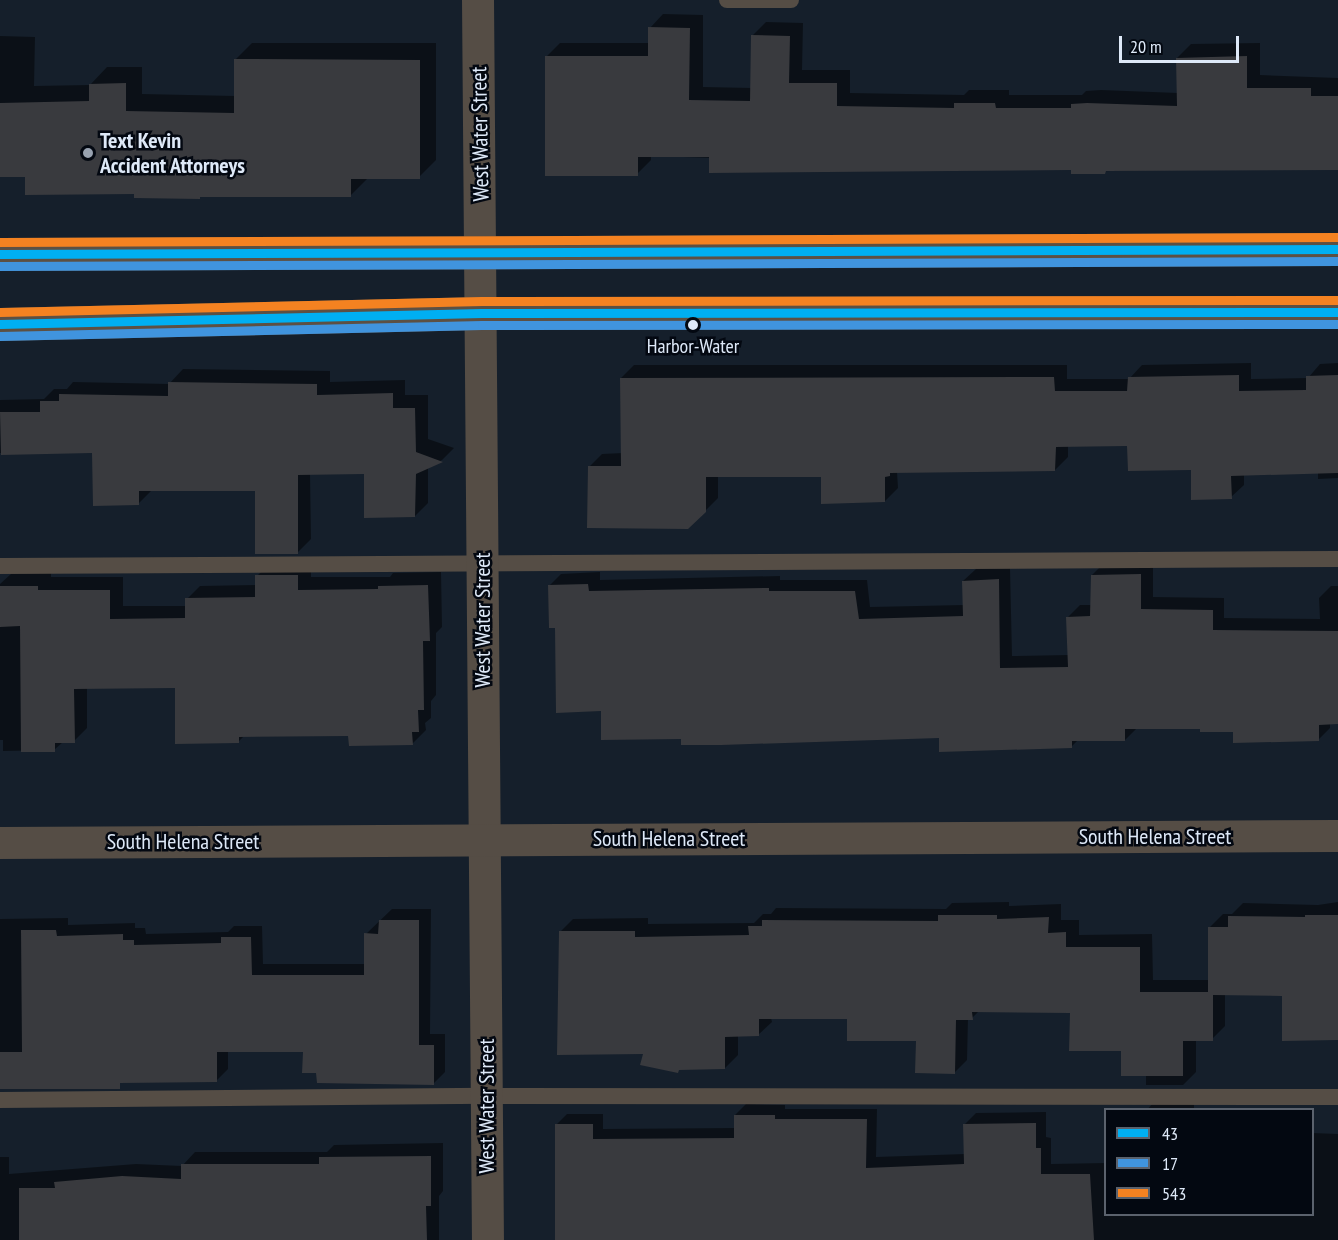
<!DOCTYPE html>
<style>
body{margin:0}
#map{position:relative;width:1338px;height:1240px;overflow:hidden;background:#151f2b;font-family:"PT Sans Narrow",sans-serif}
div>[style]{position:absolute}
.shadow>*{inset:0;background:#0007}
.building>*{inset:0;background:#393a3e}
.service>*{height:16px;margin:-8px;padding:0 8px;transform-origin:8px;border-radius:8px;background:#554d45}
.minor>*{height:32px;margin:-16px;padding:0 16px;transform-origin:16px;border-radius:16px;background:#554d45}
.primary>*{height:33px;margin:-16.5px;padding:0 16.5px;transform-origin:16.5px;border-radius:16.5px;background:#5d5043}
.bus-1>*{height:9px;margin:-4.5px;padding:0 4.5px;transform-origin:4.5px;border-radius:4.5px;background:#00aff2}
.bus-2>*{height:9px;margin:-4.5px;padding:0 4.5px;transform-origin:4.5px;border-radius:4.5px;background:#4094de}
.bus-3>*{height:9px;margin:-4.5px;padding:0 4.5px;transform-origin:4.5px;border-radius:4.5px;background:#f48221}
.dots>*{width:16px;height:16px;translate:-50% -50%;box-sizing:border-box;border:3px solid #030811;border-radius:50%}
span{translate:-50% -50%;white-space:nowrap;text-align:center;line-height:1.15;-webkit-text-stroke:5px #030811;paint-order:stroke}
.bus-label{font-size:20px;color:#dee9f8}
.street-label{font-size:22px;color:#dee9f8}
.poi-label{font-size:22px;color:#dee9f8;font-weight:700}
.left{translate:0 -50%;text-align:left}
.legend{position:absolute;left:1104px;top:1108px;width:210px;height:108px;box-sizing:border-box;background:#030811;border:2px solid #5b626d;margin:0;padding:8px 10px;list-style:none;font-size:18px;color:#dee9f8}
.legend li{display:flex;align-items:center;gap:12px;height:30px}
.legend b{width:30px;border:2px solid #5b626d}
.scale{position:absolute;left:1119px;top:36px;width:120px;height:27px;box-sizing:border-box;border:3px solid #dee9f8;border-top:0;padding-left:8px;font-size:18px;line-height:21px;white-space:nowrap;color:#dee9f8;-webkit-text-stroke:4px #030811;paint-order:stroke}
</style>
<div id="map">
<div class="shadow">
<div style="clip-path:polygon(663px 14px,703px 15px,703px 87px,752px 88px,752px 36px,766px 22px,803px 23px,802px 70px,850px 70px,850px 93px,964px 95px,969px 90px,1009px 90px,1009px 95px,1082px 95px,1086px 91px,1101px 90px,1178px 93px,1177px 58px,1191px 44px,1260px 43px,1260px 75px,1338px 78px,1338px 169px,1230px 168px,1072px 172px,1072px 169px,651px 156px,651px 160px,637px 174px,546px 57px,560px 43px,650px 43px,650px 28px)"></div>
<div style="clip-path:polygon(0 36px,35px 37px,34px 86px,90px 85px,107px 67px,142px 67px,142px 94px,235px 96px,235px 60px,252px 43px,436px 43px,436px 160px,419px 177px,368px 178px,351px 195px,135px 192px,26px 175px,0 175px)"></div>
<div style="clip-path:polygon(1251px 363px,1251px 379px,1308px 378px,1320px 364px,1338px 363px,1338px 478px,1318px 479px,1318px 472px,1244px 474px,1244px 485px,1231px 497px,1192px 468px,1128px 444px,1068px 445px,1068px 457px,1055px 470px,897px 472px,898px 488px,885px 501px,822px 475px,718px 475px,718px 498px,688px 528px,589px 467px,602px 454px,623px 453px,621px 378px,634px 365px,1067px 365px,1067px 379px,1129px 379px,1142px 365px)"></div>
<div style="clip-path:polygon(183px 369px,330px 371px,330px 382px,405px 380px,405px 395px,428px 395px,428px 439px,454px 448px,442px 460px,428px 467px,428px 503px,415px 516px,365px 473px,310px 473px,311px 539px,298px 552px,256px 489px,151px 491px,138px 504px,94px 452px,0 453px,0 400px,44px 399px,54px 389px,67px 389px,73px 382px,169px 384px)"></div>
<div style="clip-path:polygon(311px 562px,311px 577px,390px 577px,393px 573px,441px 572px,442px 627px,436px 633px,436px 695px,431px 701px,431px 718px,425px 723px,426px 730px,412px 744px,350px 734px,245px 735px,238px 742px,177px 687px,87px 687px,87px 728px,74px 741px,63px 742px,54px 750px,3px 751px,3px 740px,0 740px,0 584px,11px 574px,51px 573px,51px 577px,123px 577px,123px 606px,187px 606px,187px 599px,200px 586px,257px 585px,257px 576px,270px 563px)"></div>
<div style="clip-path:polygon(1153px 562px,1153px 597px,1224px 598px,1224px 618px,1320px 619px,1319px 598px,1331px 586px,1338px 586px,1338px 723px,1330px 723px,1330px 728px,1318px 740px,1202px 727px,1137px 728px,1125px 740px,1078px 740px,1071px 747px,940px 737px,683px 737px,556px 626px,549px 586px,561px 574px,600px 572px,600px 580px,780px 576px,780px 580px,867px 580px,870px 607px,964px 605px,963px 581px,976px 569px,1010px 568px,1012px 656px,1069px 655px,1068px 617px,1080px 605px,1092px 605px,1092px 575px,1104px 563px)"></div>
<div style="clip-path:polygon(1009px 902px,1009px 906px,1061px 904px,1061px 920px,1079px 920px,1079px 935px,1152px 934px,1153px 980px,1209px 980px,1210px 927px,1223px 914px,1232px 914px,1243px 903px,1318px 905px,1338px 902px,1338px 1039px,1283px 995px,1225px 994px,1225px 1026px,1212px 1039px,1196px 1039px,1196px 1072px,1183px 1085px,1146px 1085px,1146px 1075px,1123px 1049px,1072px 1011px,979px 1011px,972px 1018px,968px 1018px,967px 1060px,954px 1073px,917px 1039px,848px 1017px,771px 1018px,772px 1022px,758px 1035px,738px 1035px,738px 1055px,725px 1068px,644px 1053px,560px 932px,573px 919px,648px 918px,648px 924px,754px 923px,763px 914px,771px 914px,776px 908px,946px 909px,952px 903px)"></div>
<div style="clip-path:polygon(392px 909px,431px 909px,430px 1034px,445px 1034px,445px 1072px,433px 1084px,318px 1071px,304px 1050px,228px 1050px,228px 1069px,216px 1081px,0 1079px,0 919px,68px 918px,68px 925px,135px 923px,135px 928px,145px 928px,146px 934px,228px 932px,234px 926px,262px 926px,263px 964px,366px 964px,366px 934px)"></div>
<div style="clip-path:polygon(1158px 1097px,1194px 1097px,1194px 1110px,1147px 1110px)"></div>
<div style="clip-path:polygon(746px 1104px,785px 1105px,785px 1109px,877px 1109px,876px 1157px,965px 1154px,965px 1124px,976px 1113px,1046px 1112px,1046px 1137px,1051px 1138px,1051px 1164px,1106px 1163px,1106px 1214px,1312px 1214px,1312px 1133px,1338px 1134px,1338px 1240px,556px 1240px,556px 1125px,567px 1114px,603px 1114px,603px 1129px,735px 1128px,735px 1115px)"></div>
<div style="clip-path:polygon(443px 1143px,443px 1191px,439px 1196px,439px 1240px,0 1240px,0 1157px,9px 1157px,9px 1174px,136px 1164px,182px 1166px,195px 1152px,327px 1152px,334px 1145px)"></div>
</div>
<div class="building">
<div style="clip-path:polygon(648px 27px,690px 28px,689px 100px,750px 101px,751px 35px,790px 36px,789px 83px,837px 83px,837px 106px,954px 108px,954px 103px,995px 103px,996px 108px,1071px 108px,1071px 104px,1087px 103px,1177px 106px,1176px 58px,1247px 56px,1247px 88px,1311px 88px,1311px 96px,1338px 96px,1338px 170px,1106px 171px,1105px 174px,1071px 174px,1071px 170px,709px 173px,709px 157px,638px 157px,638px 176px,545px 176px,545px 56px,648px 56px)"></div>
<div style="clip-path:polygon(234px 59px,420px 60px,420px 179px,351px 179px,351px 197px,200px 197px,200px 199px,134px 198px,134px 194px,25px 195px,25px 177px,0 177px,0 103px,89px 101px,89px 84px,126px 83px,126px 111px,234px 113px)"></div>
<div style="clip-path:polygon(1239px 375px,1239px 391px,1306px 390px,1306px 376px,1338px 375px,1338px 473px,1231px 476px,1232px 499px,1191px 500px,1191px 470px,1128px 471px,1127px 446px,1056px 447px,1055px 471px,890px 473px,890px 476px,885px 477px,885px 502px,821px 504px,821px 477px,706px 477px,706px 512px,688px 529px,587px 528px,588px 466px,621px 466px,620px 378px,1054px 377px,1055px 391px,1127px 391px,1128px 377px)"></div>
<div style="clip-path:polygon(168px 382px,317px 384px,317px 395px,393px 393px,393px 408px,415px 408px,416px 452px,443px 462px,416px 474px,415px 517px,364px 518px,364px 474px,298px 475px,298px 554px,255px 554px,255px 491px,139px 491px,139px 505px,93px 506px,92px 453px,1px 455px,0 412px,40px 412px,40px 401px,59px 401px,59px 394px,168px 396px)"></div>
<div style="clip-path:polygon(1141px 574px,1141px 609px,1213px 610px,1213px 630px,1338px 631px,1338px 724px,1319px 725px,1319px 741px,1233px 743px,1233px 732px,1200px 732px,1200px 729px,1125px 729px,1125px 741px,1072px 741px,1072px 748px,939px 752px,939px 738px,721px 745px,681px 745px,681px 739px,601px 740px,601px 711px,556px 713px,555px 628px,549px 628px,548px 585px,588px 584px,589px 591px,769px 588px,769px 591px,855px 591px,859px 619px,963px 616px,962px 581px,999px 579px,1000px 668px,1068px 667px,1066px 617px,1090px 616px,1091px 575px)"></div>
<div style="clip-path:polygon(255px 575px,298px 575px,298px 590px,378px 589px,378px 586px,428px 585px,430px 641px,423px 641px,424px 710px,418px 710px,419px 732px,412px 732px,413px 745px,349px 746px,348px 736px,239px 737px,239px 743px,175px 744px,175px 688px,74px 689px,75px 743px,55px 743px,55px 752px,21px 752px,20px 626px,0 627px,0 586px,38px 586px,38px 590px,110px 590px,110px 619px,185px 618px,185px 598px,255px 597px)"></div>
<div style="clip-path:polygon(938px 915px,997px 915px,997px 919px,1049px 917px,1048px 933px,1066px 932px,1066px 947px,1140px 947px,1140px 992px,1208px 992px,1208px 927px,1228px 927px,1228px 916px,1305px 917px,1305px 915px,1338px 915px,1338px 1040px,1282px 1041px,1282px 996px,1213px 995px,1213px 1041px,1183px 1041px,1183px 1076px,1121px 1076px,1121px 1051px,1069px 1051px,1070px 1013px,972px 1012px,973px 1020px,956px 1020px,955px 1074px,915px 1073px,916px 1041px,847px 1041px,847px 1019px,759px 1019px,759px 1036px,725px 1037px,725px 1069px,679px 1070px,678px 1073px,640px 1065px,643px 1054px,557px 1055px,559px 931px,635px 931px,635px 937px,749px 935px,748px 926px,762px 926px,762px 920px,938px 921px)"></div>
<div style="clip-path:polygon(379px 920px,419px 920px,419px 1045px,434px 1045px,434px 1085px,317px 1083px,316px 1073px,302px 1073px,303px 1052px,217px 1052px,217px 1082px,120px 1083px,120px 1089px,0 1089px,0 1052px,22px 1052px,21px 930px,56px 930px,57px 936px,123px 934px,123px 940px,134px 940px,134px 945px,221px 943px,221px 937px,251px 937px,252px 975px,364px 975px,364px 933px,378px 934px)"></div>
<div style="clip-path:polygon(734px 1115px,775px 1115px,775px 1119px,867px 1119px,866px 1168px,964px 1164px,963px 1124px,1036px 1123px,1036px 1148px,1041px 1148px,1041px 1174px,1090px 1174px,1094px 1240px,555px 1240px,555px 1124px,593px 1124px,593px 1139px,734px 1138px)"></div>
<div style="clip-path:polygon(431px 1156px,431px 1206px,426px 1206px,427px 1240px,19px 1240px,19px 1188px,55px 1188px,54px 1182px,122px 1176px,181px 1179px,181px 1164px,319px 1164px,319px 1157px)"></div>
</div>
<div class="service">
<div style="left:727px;top:0;width:64px"></div>
<div style="left:0;top:566px;width:1338px;rotate:-0.3deg"></div>
<div style="left:0;top:1100px;width:488px;rotate:-0.5deg"></div>
<div style="left:488px;top:1096px;width:850px;rotate:0.07deg"></div>
</div>
<div class="minor">
<div style="left:478px;top:0;width:1240px;rotate:89.54deg"></div>
<div style="left:0;top:843px;width:1338px;rotate:-0.3deg"></div>
</div>
<div class="primary">
<div style="left:0;top:254px;width:1338px;rotate:-0.21deg"></div>
<div style="left:0;top:324px;width:482px;rotate:-1.3deg"></div>
<div style="left:482px;top:313px;width:856px;rotate:-0.07deg"></div>
</div>
<div class="bus-1">
<div style="left:0;top:254px;width:1338px;rotate:-0.21deg"></div>
<div style="left:0;top:324px;width:482px;rotate:-1.3deg"></div>
<div style="left:482px;top:313px;width:856px;rotate:-0.07deg"></div>
</div>
<div class="bus-2">
<div style="left:0;top:266px;width:1338px;rotate:-0.21deg"></div>
<div style="left:0;top:336px;width:482px;rotate:-1.3deg"></div>
<div style="left:482px;top:325px;width:856px;rotate:-0.07deg"></div>
</div>
<div class="bus-3">
<div style="left:0;top:242px;width:1338px;rotate:-0.21deg"></div>
<div style="left:0;top:312px;width:482px;rotate:-1.3deg"></div>
<div style="left:482px;top:301px;width:856px;rotate:-0.07deg"></div>
</div>
<div class="dots">
<div style="left:88px;top:153px;background:#98a2b0"></div>
<div style="left:693px;top:325px;background:#dee9f8"></div>
</div>
<div class="bus-label">
<span style="left:693px;top:346px">Harbor-Water</span>
</div>
<div class="street-label">
<span style="left:480px;top:134px;rotate:-91deg">West Water Street</span>
<span style="left:483px;top:620px;rotate:-90deg">West Water Street</span>
<span style="left:1155px;top:837px">South Helena Street</span>
<span style="left:669px;top:839px">South Helena Street</span>
<span style="left:183px;top:842px">South Helena Street</span>
<span style="left:487px;top:1106px;rotate:-90deg">West Water Street</span>
</div>
<div class="poi-label">
<span class="left" style="left:100px;top:153px">Text Kevin<br>Accident Attorneys</span>
</div>
<ul class="legend">
<li><b style="height:8px;background:#00aff2"></b>43</li>
<li><b style="height:8px;background:#4094de"></b>17</li>
<li><b style="height:8px;background:#f48221"></b>543</li>
</ul>
<div class="scale">20 m</div>
</div>
